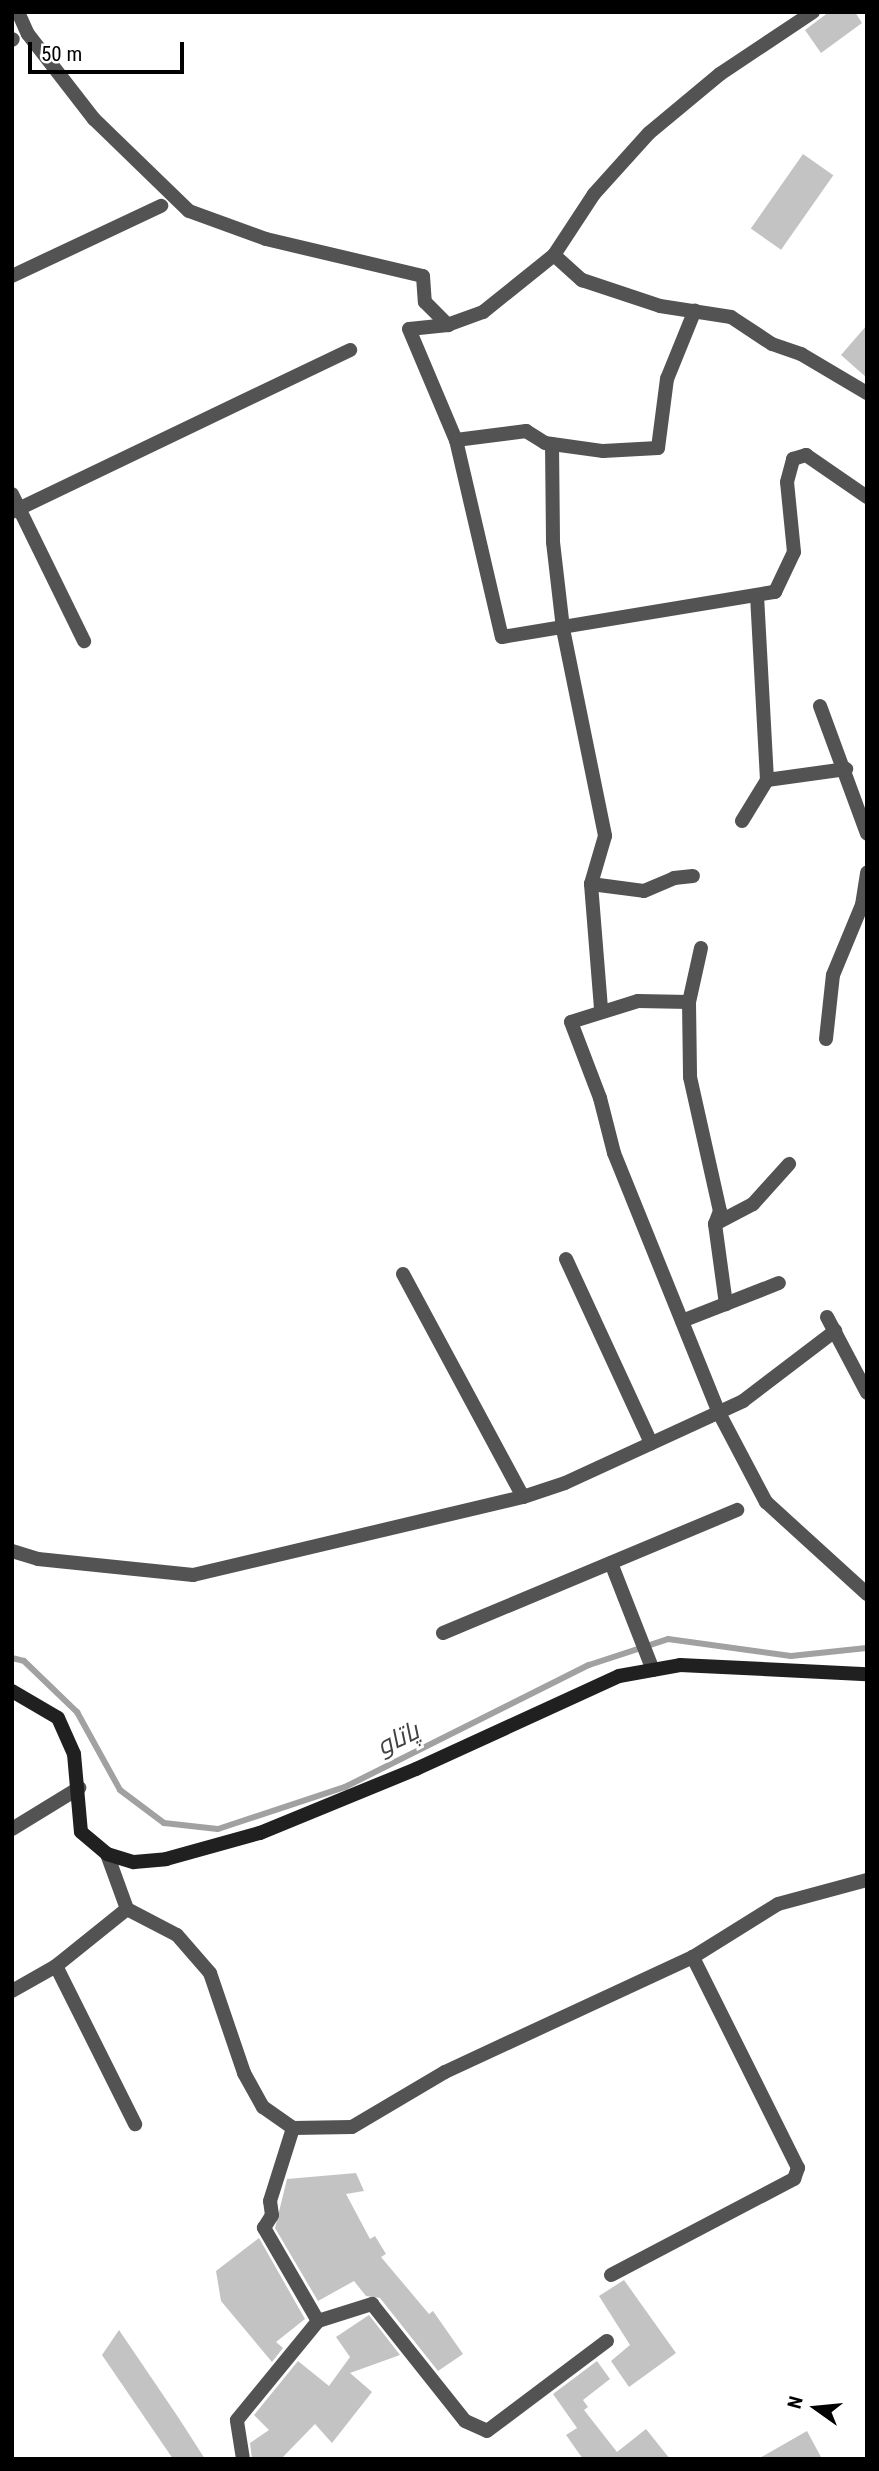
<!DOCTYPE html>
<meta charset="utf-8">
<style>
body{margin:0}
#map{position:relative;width:879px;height:2471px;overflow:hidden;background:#fff;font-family:"Roboto Condensed",Cairo,sans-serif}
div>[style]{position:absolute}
.stream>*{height:6px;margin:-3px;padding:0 3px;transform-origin:3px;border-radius:3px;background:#a1a1a1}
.building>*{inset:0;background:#c3c3c3;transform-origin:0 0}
.street>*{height:14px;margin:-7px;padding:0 7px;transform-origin:7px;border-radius:7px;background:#535353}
.secondary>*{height:14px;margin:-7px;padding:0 7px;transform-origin:7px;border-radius:7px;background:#202020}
span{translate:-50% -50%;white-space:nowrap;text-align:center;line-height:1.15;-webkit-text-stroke:6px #fff;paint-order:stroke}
.water-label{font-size:26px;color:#424242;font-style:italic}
.frame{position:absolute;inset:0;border:14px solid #000;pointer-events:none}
.north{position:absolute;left:781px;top:2373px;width:70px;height:70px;-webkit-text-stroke:5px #fff;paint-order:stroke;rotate:285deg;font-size:19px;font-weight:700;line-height:28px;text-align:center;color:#000}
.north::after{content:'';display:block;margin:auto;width:24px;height:32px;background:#000;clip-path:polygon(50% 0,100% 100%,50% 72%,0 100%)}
.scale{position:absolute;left:28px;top:42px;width:156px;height:32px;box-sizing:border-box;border:4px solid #000;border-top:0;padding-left:9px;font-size:21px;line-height:24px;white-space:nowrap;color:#000;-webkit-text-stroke:5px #fff;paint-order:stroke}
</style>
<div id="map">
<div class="stream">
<div style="left:12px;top:1658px;width:12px;rotate:14deg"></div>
<div style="left:24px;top:1661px;width:74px;rotate:43.9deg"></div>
<div style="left:77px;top:1712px;width:89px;rotate:61.1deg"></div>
<div style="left:120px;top:1790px;width:55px;rotate:36.9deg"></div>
<div style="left:164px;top:1823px;width:54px;rotate:6.3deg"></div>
<div style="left:218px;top:1829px;width:134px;rotate:-18.3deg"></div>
<div style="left:345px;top:1787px;width:273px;rotate:-26.6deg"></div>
<div style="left:589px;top:1665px;width:83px;rotate:-18.2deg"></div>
<div style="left:668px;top:1639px;width:124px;rotate:7.9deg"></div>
<div style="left:791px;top:1656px;width:76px;rotate:-6deg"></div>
</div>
<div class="building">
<div style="clip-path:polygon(829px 12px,855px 12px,862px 23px,821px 53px,805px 30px)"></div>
<div style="left:803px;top:154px;width:37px;height:91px;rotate:35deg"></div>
<div style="clip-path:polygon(867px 325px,867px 378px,841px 355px)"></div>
<div style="clip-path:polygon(356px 2173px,364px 2191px,346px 2194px,370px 2239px,375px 2236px,386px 2254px,381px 2257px,429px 2314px,433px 2311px,463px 2354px,438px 2371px,380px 2298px,366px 2296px,354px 2281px,318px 2301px,275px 2228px,287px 2179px)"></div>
<div style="clip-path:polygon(259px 2238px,305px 2319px,276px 2342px,283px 2348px,272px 2362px,221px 2301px,216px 2271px)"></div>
<div style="clip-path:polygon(624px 2280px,676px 2353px,629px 2387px,611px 2361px,630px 2345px,599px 2296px)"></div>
<div style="clip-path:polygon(369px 2315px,400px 2355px,350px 2373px,372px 2392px,332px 2443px,315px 2424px,281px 2459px,252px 2459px,250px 2443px,269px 2430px,254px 2415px,298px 2361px,329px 2386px,350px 2357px,336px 2337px)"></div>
<div style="clip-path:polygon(119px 2330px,178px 2417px,205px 2459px,173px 2459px,102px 2355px)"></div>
<div style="clip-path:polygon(597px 2361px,610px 2379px,583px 2400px,588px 2407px,584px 2410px,617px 2452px,646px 2429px,670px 2459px,583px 2459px,566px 2435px,577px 2428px,553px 2394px)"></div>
<div style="clip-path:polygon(807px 2431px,822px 2459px,758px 2459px)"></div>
</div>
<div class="street">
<div style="left:18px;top:12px;width:24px;rotate:66deg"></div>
<div style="left:28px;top:34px;width:108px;rotate:52.2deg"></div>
<div style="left:94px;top:119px;width:132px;rotate:44.1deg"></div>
<div style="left:189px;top:211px;width:82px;rotate:20deg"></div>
<div style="left:266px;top:239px;width:161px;rotate:13.3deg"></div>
<div style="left:423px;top:276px;width:26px;rotate:86deg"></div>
<div style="left:425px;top:302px;width:33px;rotate:45deg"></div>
<div style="left:813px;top:12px;width:112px;rotate:146.3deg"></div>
<div style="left:720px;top:74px;width:92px;rotate:140.3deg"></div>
<div style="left:649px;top:133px;width:82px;rotate:132deg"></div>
<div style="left:594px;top:194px;width:73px;rotate:123.3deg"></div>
<div style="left:554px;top:255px;width:91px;rotate:141.2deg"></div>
<div style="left:483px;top:312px;width:37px;rotate:160deg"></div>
<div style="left:448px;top:325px;width:39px;rotate:174deg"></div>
<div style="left:409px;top:329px;width:121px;rotate:67.1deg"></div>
<div style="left:456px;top:440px;width:202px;rotate:76.9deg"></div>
<div style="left:502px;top:637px;width:277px;rotate:-9.4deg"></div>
<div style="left:775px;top:592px;width:44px;rotate:-64.6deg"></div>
<div style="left:794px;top:552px;width:70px;rotate:-95.7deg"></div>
<div style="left:787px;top:482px;width:24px;rotate:-75deg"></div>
<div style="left:793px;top:459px;width:14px;rotate:-17deg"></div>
<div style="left:806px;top:455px;width:74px;rotate:34.5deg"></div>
<div style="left:12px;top:40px;width:1px;rotate:-45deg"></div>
<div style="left:554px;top:255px;width:38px;rotate:42deg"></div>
<div style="left:582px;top:280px;width:82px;rotate:18.4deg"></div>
<div style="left:660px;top:306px;width:72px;rotate:8.8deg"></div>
<div style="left:731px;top:317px;width:49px;rotate:33.4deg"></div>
<div style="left:772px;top:344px;width:31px;rotate:19deg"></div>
<div style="left:801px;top:354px;width:77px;rotate:30.6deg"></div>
<div style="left:12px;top:276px;width:165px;rotate:-25.2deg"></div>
<div style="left:456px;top:440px;width:71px;rotate:-7.3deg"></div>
<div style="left:526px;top:431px;width:22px;rotate:32deg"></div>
<div style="left:545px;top:443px;width:59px;rotate:7.9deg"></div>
<div style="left:603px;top:451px;width:55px;rotate:-3.1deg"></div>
<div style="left:658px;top:448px;width:70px;rotate:-82.6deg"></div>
<div style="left:667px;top:379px;width:74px;rotate:-67.9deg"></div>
<div style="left:552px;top:444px;width:98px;rotate:89.4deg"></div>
<div style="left:553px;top:542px;width:88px;rotate:83.4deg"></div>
<div style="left:563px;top:629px;width:211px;rotate:78.5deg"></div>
<div style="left:605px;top:836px;width:50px;rotate:106.3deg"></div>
<div style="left:591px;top:884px;width:125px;rotate:85.4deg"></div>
<div style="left:12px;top:494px;width:164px;rotate:63.9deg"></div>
<div style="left:12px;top:512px;width:375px;rotate:-25.6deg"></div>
<div style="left:820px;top:706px;width:136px;rotate:69.8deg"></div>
<div style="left:767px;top:780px;width:80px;rotate:-7.9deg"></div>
<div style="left:742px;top:821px;width:48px;rotate:-58.6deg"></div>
<div style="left:767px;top:780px;width:185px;rotate:-93.1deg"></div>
<div style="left:591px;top:884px;width:53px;rotate:7.5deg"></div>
<div style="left:644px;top:891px;width:33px;rotate:-23deg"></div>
<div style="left:674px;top:878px;width:19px;rotate:-6deg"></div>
<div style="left:701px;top:948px;width:55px;rotate:102.5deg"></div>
<div style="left:689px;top:1002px;width:75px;rotate:89.2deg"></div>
<div style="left:690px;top:1077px;width:137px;rotate:77.4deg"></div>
<div style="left:720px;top:1211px;width:14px;rotate:111deg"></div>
<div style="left:715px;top:1224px;width:81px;rotate:82.2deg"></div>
<div style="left:689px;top:1002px;width:51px;rotate:-178.9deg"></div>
<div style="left:638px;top:1001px;width:70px;rotate:162.6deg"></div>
<div style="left:571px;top:1022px;width:81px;rotate:69.1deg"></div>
<div style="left:600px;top:1098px;width:57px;rotate:75.7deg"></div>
<div style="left:614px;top:1153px;width:278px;rotate:68deg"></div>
<div style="left:718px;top:1411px;width:103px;rotate:62.2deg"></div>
<div style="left:766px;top:1502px;width:137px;rotate:42.3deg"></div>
<div style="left:826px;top:1039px;width:64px;rotate:-83.8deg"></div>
<div style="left:833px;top:975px;width:76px;rotate:-67.5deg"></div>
<div style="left:862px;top:905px;width:33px;rotate:-81deg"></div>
<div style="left:715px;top:1224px;width:43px;rotate:-27.8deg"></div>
<div style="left:753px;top:1204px;width:54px;rotate:-48deg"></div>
<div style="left:566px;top:1259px;width:203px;rotate:65.2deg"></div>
<div style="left:403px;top:1274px;width:253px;rotate:61.7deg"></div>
<div style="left:827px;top:1317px;width:86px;rotate:62.2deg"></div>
<div style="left:682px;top:1321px;width:104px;rotate:-21.4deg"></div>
<div style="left:12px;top:1551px;width:27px;rotate:17deg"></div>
<div style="left:38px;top:1559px;width:156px;rotate:5.9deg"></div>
<div style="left:193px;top:1575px;width:339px;rotate:-13.3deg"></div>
<div style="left:523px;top:1497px;width:44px;rotate:-18.4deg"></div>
<div style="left:565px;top:1483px;width:196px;rotate:-24.7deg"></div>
<div style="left:743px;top:1401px;width:116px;rotate:-37.3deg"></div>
<div style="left:611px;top:1563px;width:115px;rotate:68.6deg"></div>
<div style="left:443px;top:1633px;width:319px;rotate:-22.7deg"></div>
<div style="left:12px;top:1829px;width:79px;rotate:-31.5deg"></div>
<div style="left:107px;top:1854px;width:59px;rotate:70deg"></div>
<div style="left:127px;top:1909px;width:56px;rotate:27.5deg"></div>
<div style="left:177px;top:1935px;width:50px;rotate:49deg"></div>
<div style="left:210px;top:1973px;width:106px;rotate:71.2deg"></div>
<div style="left:244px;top:2073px;width:39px;rotate:61deg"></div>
<div style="left:263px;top:2107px;width:37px;rotate:35deg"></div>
<div style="left:293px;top:2128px;width:59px;rotate:-1deg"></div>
<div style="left:352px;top:2127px;width:108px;rotate:-30.6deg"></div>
<div style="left:445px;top:2072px;width:273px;rotate:-24.9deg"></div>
<div style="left:693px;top:1957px;width:100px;rotate:-31.9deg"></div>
<div style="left:778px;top:1904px;width:92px;rotate:-15.1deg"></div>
<div style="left:56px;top:1966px;width:177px;rotate:63.4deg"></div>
<div style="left:12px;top:1991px;width:51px;rotate:-29.6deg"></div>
<div style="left:56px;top:1966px;width:91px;rotate:-38.8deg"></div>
<div style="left:611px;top:2275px;width:207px;rotate:-27.7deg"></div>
<div style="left:794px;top:2179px;width:12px;rotate:-70deg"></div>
<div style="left:798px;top:2168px;width:236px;rotate:-116.5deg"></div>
<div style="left:318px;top:2321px;width:57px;rotate:-17.5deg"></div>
<div style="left:372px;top:2304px;width:149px;rotate:51.5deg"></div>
<div style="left:465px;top:2421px;width:24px;rotate:24deg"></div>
<div style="left:487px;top:2431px;width:150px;rotate:-36.9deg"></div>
<div style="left:243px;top:2459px;width:39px;rotate:-99deg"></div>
<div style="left:237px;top:2420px;width:128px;rotate:-50.7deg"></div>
<div style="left:318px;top:2321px;width:108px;rotate:-120.1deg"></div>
<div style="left:264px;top:2228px;width:15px;rotate:-58deg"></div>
<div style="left:272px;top:2215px;width:14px;rotate:-98deg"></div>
<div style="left:270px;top:2201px;width:77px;rotate:-72.5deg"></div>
</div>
<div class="secondary">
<div style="left:12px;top:1691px;width:53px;rotate:30.4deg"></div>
<div style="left:58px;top:1718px;width:39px;rotate:66deg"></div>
<div style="left:74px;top:1754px;width:78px;rotate:84.9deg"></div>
<div style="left:81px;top:1832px;width:34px;rotate:40deg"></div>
<div style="left:107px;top:1854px;width:28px;rotate:17deg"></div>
<div style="left:134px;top:1862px;width:32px;rotate:-5deg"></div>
<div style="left:166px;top:1859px;width:98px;rotate:-15.5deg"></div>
<div style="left:260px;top:1833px;width:169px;rotate:-22.3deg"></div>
<div style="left:416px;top:1769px;width:223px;rotate:-24.6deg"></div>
<div style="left:619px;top:1676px;width:62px;rotate:-10.2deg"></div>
<div style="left:680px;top:1665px;width:187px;rotate:2.8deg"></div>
</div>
<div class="water-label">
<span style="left:398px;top:1739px;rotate:-26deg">پاتاو</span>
</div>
<div class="frame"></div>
<div class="north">N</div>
<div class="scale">50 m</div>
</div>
